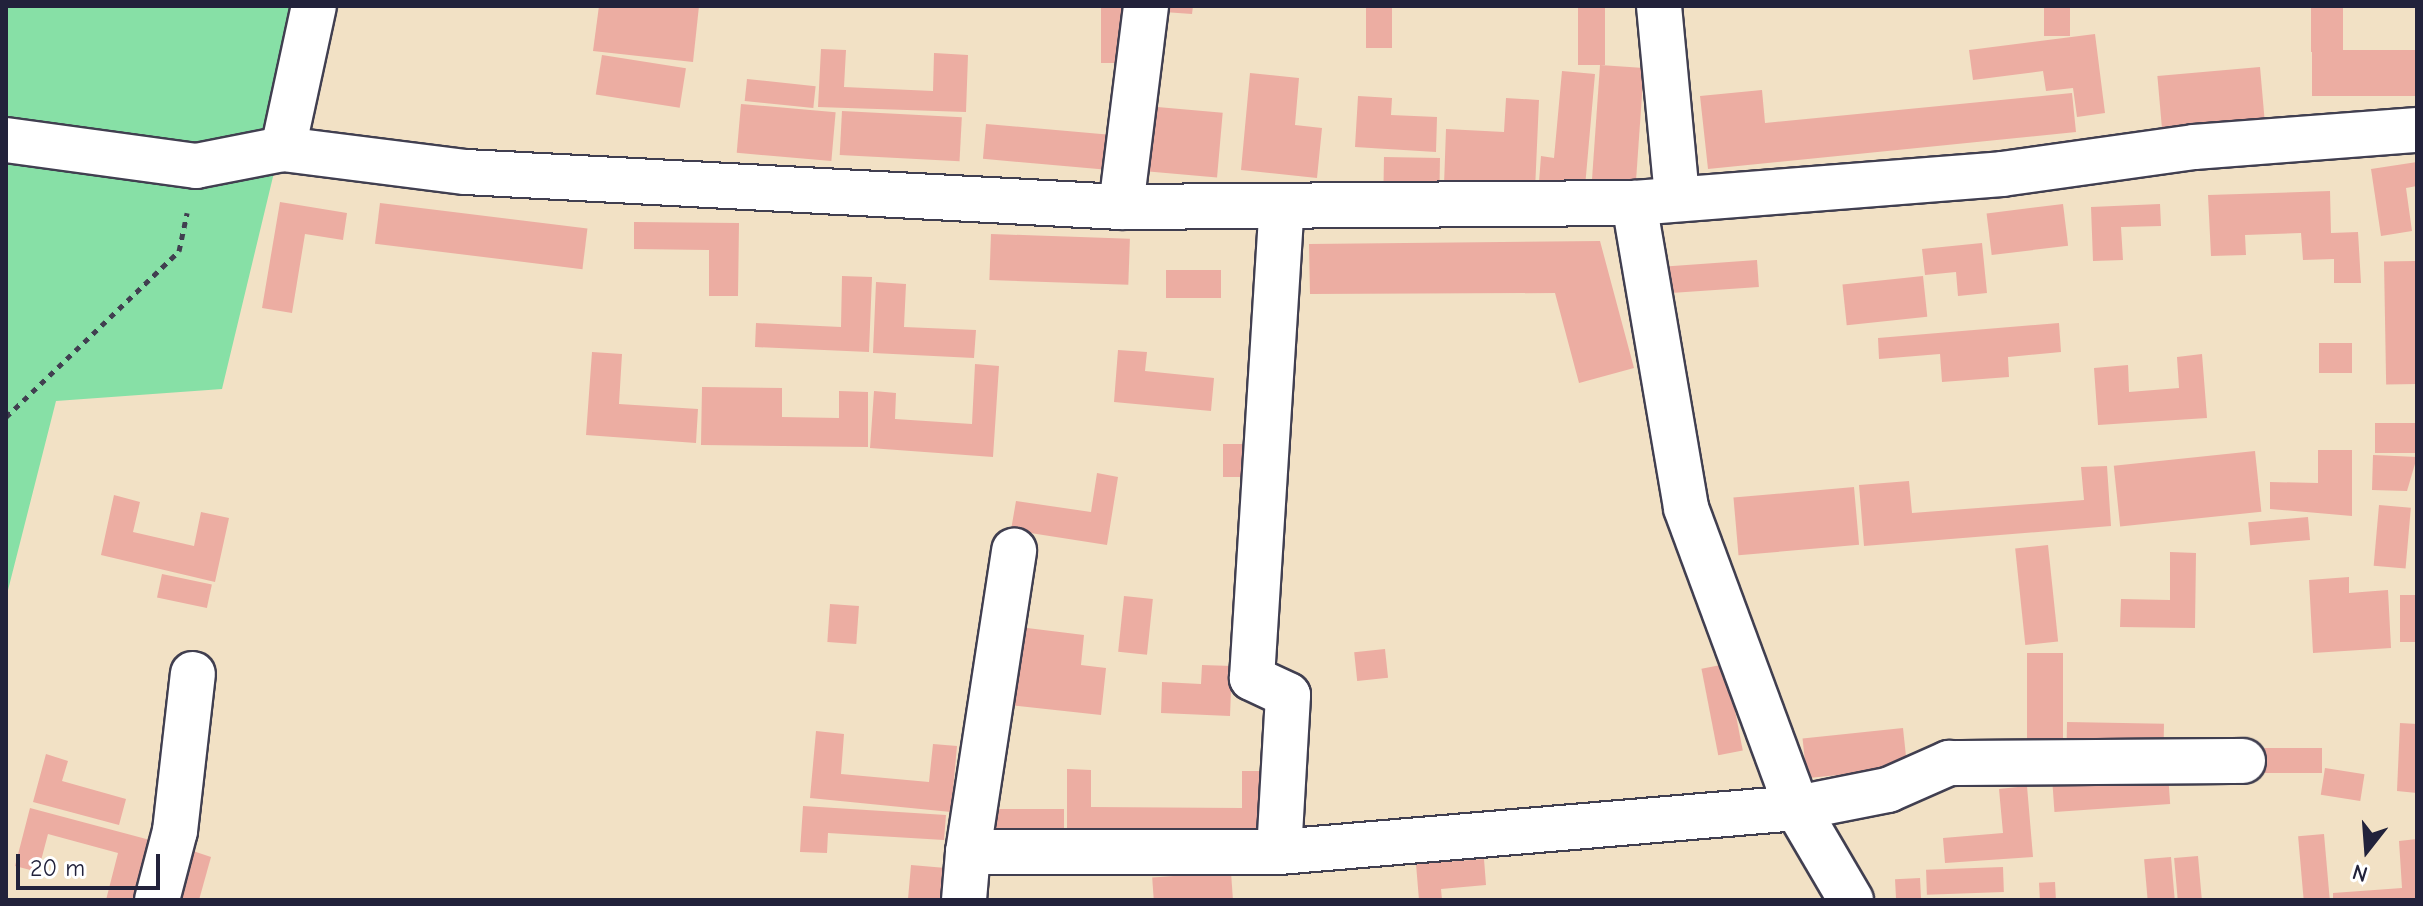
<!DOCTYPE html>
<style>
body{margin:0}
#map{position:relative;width:2423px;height:906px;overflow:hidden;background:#f2e1c5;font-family:"Comic Neue",sans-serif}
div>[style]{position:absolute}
.green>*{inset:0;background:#87e0a6}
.building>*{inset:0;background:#ecada2;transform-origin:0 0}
.path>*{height:5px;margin-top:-2.5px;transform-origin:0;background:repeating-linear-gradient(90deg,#413f50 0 6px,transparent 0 12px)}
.roads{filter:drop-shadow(2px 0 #413f50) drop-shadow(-2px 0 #413f50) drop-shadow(0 2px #413f50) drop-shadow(0 -2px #413f50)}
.minor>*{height:44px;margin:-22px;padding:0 22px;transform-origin:22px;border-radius:22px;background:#fff}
span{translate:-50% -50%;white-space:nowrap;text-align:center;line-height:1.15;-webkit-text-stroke:7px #fff;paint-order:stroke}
.frame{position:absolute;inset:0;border:8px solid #22223b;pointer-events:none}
.north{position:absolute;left:2327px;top:810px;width:80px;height:80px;-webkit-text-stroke:6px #fff;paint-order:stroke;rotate:197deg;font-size:22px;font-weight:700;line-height:32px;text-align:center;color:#22223b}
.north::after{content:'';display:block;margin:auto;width:28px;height:36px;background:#22223b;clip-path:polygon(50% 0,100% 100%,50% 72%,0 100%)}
.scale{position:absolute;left:16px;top:854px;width:144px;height:36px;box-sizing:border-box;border:4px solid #22223b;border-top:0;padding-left:10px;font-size:24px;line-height:28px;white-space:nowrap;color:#22223b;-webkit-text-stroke:6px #fff;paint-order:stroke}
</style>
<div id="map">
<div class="green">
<div style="clip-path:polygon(6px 6px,314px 6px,222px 389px,56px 401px,6px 598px)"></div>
</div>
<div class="building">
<div style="clip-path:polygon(599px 6px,699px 6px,693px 62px,593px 51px)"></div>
<div style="left:1101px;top:6px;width:29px;height:57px"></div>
<div style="clip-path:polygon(1164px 6px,1193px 6px,1192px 14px,1164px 12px)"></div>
<div style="left:1366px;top:6px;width:26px;height:42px"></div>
<div style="left:1578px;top:6px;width:27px;height:59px"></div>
<div style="left:2044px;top:6px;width:26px;height:30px"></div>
<div style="left:2311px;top:6px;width:32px;height:46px"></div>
<div style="clip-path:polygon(2095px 34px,2105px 113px,2077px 117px,2073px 88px,2046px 91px,2043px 71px,1973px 80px,1969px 50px)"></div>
<div style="clip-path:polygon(821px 49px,846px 50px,844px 87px,933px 91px,934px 53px,968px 55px,966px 112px,818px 107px)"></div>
<div style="left:2417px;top:50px;width:46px;height:105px;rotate:90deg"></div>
<div style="left:602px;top:55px;width:85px;height:40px;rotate:9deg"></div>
<div style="left:1600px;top:65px;width:44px;height:117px;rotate:4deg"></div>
<div style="left:2260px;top:67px;width:53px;height:103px;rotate:85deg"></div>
<div style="clip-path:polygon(1562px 71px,1595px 74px,1585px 187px,1539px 182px,1541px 156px,1554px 158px)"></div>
<div style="clip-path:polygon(1250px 73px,1299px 78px,1295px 125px,1322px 128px,1317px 178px,1241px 170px)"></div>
<div style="left:747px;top:79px;width:69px;height:22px;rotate:6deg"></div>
<div style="clip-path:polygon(1762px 90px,1765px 123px,2072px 93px,2076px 132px,1708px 169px,1700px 96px)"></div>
<div style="clip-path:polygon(1358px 96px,1392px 98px,1391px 115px,1437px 117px,1436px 152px,1355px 147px)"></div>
<div style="clip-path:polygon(1506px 98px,1539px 100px,1535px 190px,1444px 185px,1446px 129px,1504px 132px)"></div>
<div style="left:741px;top:104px;width:95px;height:49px;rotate:5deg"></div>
<div style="left:1146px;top:106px;width:77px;height:65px;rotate:5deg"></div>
<div style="left:842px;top:111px;width:120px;height:44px;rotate:3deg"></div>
<div style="left:986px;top:124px;width:127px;height:35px;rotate:5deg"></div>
<div style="left:1384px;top:157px;width:56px;height:26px;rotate:1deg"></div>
<div style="clip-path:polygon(2417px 162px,2417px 186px,2406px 188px,2412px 231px,2381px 236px,2371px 169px)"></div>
<div style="clip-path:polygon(2330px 191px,2331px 233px,2358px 232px,2361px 283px,2334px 283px,2334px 259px,2303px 260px,2301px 233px,2245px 235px,2246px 255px,2211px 256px,2208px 195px)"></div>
<div style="clip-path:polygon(280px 202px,347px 213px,343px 240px,305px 234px,292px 313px,262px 308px)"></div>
<div style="left:380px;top:203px;width:209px;height:41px;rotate:7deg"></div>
<div style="left:2063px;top:204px;width:42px;height:77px;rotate:83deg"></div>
<div style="clip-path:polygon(2160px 204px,2161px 226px,2121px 227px,2123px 260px,2093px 261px,2091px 207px)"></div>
<div style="clip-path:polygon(634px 222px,739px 223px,738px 296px,709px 296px,709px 250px,634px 249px)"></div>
<div style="left:991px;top:234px;width:139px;height:46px;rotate:2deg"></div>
<div style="clip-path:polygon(1600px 241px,1634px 368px,1579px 383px,1555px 293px,1310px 294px,1309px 244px)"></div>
<div style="clip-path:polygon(1982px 243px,1987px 293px,1958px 296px,1956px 272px,1925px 275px,1922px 249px)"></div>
<div style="left:1757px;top:260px;width:27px;height:88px;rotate:86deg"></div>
<div style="left:2415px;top:261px;width:123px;height:31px;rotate:89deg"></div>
<div style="left:1166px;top:270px;width:55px;height:28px"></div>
<div style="clip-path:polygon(842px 276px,872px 277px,869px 352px,755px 347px,756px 323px,841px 327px)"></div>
<div style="left:1923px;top:276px;width:41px;height:81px;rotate:84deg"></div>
<div style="clip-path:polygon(876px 282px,906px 284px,904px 327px,976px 330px,974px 358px,873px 353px)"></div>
<div style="clip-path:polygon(2059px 323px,2061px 352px,2008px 357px,2009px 377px,1942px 382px,1940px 354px,1879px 359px,1878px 338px)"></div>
<div style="left:2352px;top:343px;width:30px;height:33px;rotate:90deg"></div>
<div style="clip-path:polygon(1118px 350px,1147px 352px,1145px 371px,1214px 378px,1211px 411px,1114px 402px)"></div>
<div style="clip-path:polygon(592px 352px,622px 354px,619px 404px,698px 409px,696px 443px,586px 435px)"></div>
<div style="clip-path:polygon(2202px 354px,2207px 418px,2098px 425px,2094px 368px,2128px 365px,2129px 392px,2179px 388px,2177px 357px)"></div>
<div style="clip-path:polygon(975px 364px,999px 366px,993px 457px,870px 448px,874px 391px,896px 393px,895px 419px,972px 424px)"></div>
<div style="clip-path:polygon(702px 387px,782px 388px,782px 417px,839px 418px,839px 391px,868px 392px,868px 447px,701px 445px)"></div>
<div style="left:2375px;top:423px;width:42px;height:30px"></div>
<div style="left:1223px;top:444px;width:22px;height:33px"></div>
<div style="clip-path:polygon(2318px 450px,2352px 450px,2352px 516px,2270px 509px,2270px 482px,2318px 483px)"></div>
<div style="left:2255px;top:451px;width:61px;height:142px;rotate:84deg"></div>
<div style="clip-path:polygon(2373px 455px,2417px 457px,2407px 491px,2372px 490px)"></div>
<div style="clip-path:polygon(2107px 466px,2111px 526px,1864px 546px,1859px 485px,1909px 481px,1912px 513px,2084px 500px,2081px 467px)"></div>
<div style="clip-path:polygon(1097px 473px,1118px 477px,1107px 545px,1011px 530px,1016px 501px,1091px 512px)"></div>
<div style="left:1854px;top:487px;width:58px;height:121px;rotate:85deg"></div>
<div style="clip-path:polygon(114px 495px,140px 502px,133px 532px,194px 546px,201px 512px,229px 518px,215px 582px,101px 555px)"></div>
<div style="left:2379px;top:505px;width:32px;height:61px;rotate:5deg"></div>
<div style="left:2308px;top:517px;width:23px;height:60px;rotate:85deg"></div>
<div style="left:2048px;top:545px;width:97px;height:33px;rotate:84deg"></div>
<div style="clip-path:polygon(2170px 552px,2196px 553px,2195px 628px,2120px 627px,2121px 599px,2170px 600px)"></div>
<div style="left:162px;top:574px;width:51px;height:24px;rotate:12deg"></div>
<div style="clip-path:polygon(2349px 577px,2349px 593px,2388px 590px,2391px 648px,2313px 653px,2309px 580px)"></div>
<div style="left:2400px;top:595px;width:17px;height:47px"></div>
<div style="left:1124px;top:596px;width:29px;height:56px;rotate:6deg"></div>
<div style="left:830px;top:604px;width:29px;height:38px;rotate:4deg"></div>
<div style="clip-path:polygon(1019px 627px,1084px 635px,1081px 665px,1106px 668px,1101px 715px,1010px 705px)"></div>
<div style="left:1385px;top:649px;width:29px;height:31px;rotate:84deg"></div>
<div style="left:2027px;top:653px;width:36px;height:98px"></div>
<div style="left:1726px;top:664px;width:88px;height:25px;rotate:79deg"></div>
<div style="clip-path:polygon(1202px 665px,1232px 666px,1230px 716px,1161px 713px,1162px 682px,1201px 684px)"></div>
<div style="left:2067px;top:722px;width:97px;height:27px;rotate:1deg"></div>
<div style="clip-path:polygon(2400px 723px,2417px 724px,2417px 793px,2397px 791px)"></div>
<div style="left:1903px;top:728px;width:40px;height:101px;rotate:84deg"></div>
<div style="clip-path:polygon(816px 731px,844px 734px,841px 774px,929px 782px,933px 744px,957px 746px,951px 812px,810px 798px)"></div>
<div style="left:2322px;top:748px;width:25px;height:64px;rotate:90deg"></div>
<div style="clip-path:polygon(46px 754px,68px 761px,62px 781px,126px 799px,119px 825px,33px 802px)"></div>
<div style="left:2325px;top:768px;width:40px;height:27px;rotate:9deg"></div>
<div style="clip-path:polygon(1067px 769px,1091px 770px,1091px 807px,1242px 808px,1242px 771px,1267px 771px,1266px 837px,1067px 835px)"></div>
<div style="left:2168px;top:773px;width:31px;height:116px;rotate:86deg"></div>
<div style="clip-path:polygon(2027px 786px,2033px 857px,1945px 863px,1943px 838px,2003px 833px,1999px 789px)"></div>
<div style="clip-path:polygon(803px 806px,946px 815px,944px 840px,828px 833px,827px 853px,800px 852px)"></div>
<div style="clip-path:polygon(30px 808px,150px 840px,134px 900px,106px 900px,118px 853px,48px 834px,38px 872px,15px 866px)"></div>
<div style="left:990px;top:809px;width:74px;height:22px"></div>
<div style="left:2324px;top:834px;width:66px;height:26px;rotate:85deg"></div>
<div style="clip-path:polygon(2417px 839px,2417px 900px,2333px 900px,2333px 893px,2402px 888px,2399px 841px)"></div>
<div style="clip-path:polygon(184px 848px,211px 857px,199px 900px,170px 900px)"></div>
<div style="left:2198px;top:856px;width:44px;height:24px;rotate:85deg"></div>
<div style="left:2171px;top:857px;width:43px;height:27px;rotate:85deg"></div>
<div style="clip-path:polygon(1484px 859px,1486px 885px,1441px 889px,1442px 900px,1419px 900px,1416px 864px)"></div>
<div style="left:911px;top:865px;width:32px;height:35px;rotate:5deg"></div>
<div style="left:2003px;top:867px;width:25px;height:77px;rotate:88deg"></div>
<div style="left:1231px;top:872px;width:28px;height:79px;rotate:86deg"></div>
<div style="left:1920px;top:878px;width:22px;height:25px;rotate:87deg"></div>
<div style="left:2055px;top:882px;width:18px;height:16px;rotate:87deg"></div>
</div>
<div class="path">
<div style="left:6px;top:417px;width:240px;rotate:-43.8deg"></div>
<div style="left:179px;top:251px;width:39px;rotate:-78deg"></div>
</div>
<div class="roads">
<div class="minor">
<div style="left:1659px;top:6px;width:193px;rotate:84.6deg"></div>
<div style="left:6px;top:140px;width:192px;rotate:7.8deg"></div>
<div style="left:196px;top:166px;width:89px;rotate:-11.1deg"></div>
<div style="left:283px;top:149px;width:184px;rotate:7.2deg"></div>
<div style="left:466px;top:172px;width:656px;rotate:3.06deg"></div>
<div style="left:1121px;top:207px;width:513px;rotate:-0.45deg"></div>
<div style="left:1634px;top:203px;width:369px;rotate:-4.5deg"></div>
<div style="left:2002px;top:174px;width:194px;rotate:-8deg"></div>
<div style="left:2194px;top:147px;width:224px;rotate:-4.4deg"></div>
<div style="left:283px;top:149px;width:146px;rotate:-77.8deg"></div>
<div style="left:1634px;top:203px;width:309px;rotate:80.3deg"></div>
<div style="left:1686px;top:508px;width:320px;rotate:69.7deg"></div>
<div style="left:1797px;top:808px;width:107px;rotate:59.6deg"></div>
<div style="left:1121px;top:207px;width:203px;rotate:-82.9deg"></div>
<div style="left:968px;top:852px;width:305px;rotate:-81.3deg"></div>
<div style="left:1279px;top:852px;width:157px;rotate:-86.7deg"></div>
<div style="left:1288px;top:695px;width:40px;rotate:-155deg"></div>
<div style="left:1252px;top:678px;width:473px;rotate:-86.4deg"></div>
<div style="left:157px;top:900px;width:71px;rotate:-75.4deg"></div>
<div style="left:175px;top:831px;width:158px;rotate:-83.5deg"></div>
<div style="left:964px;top:900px;width:48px;rotate:-85.2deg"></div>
<div style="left:968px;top:852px;width:311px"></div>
<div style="left:1279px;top:852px;width:520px;rotate:-4.86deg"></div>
<div style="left:1797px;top:808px;width:93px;rotate:-11.2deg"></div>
<div style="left:1888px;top:790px;width:67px;rotate:-23.9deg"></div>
<div style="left:1949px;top:763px;width:294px;rotate:-0.4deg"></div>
</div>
</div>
<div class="frame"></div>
<div class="north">N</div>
<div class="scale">20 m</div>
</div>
